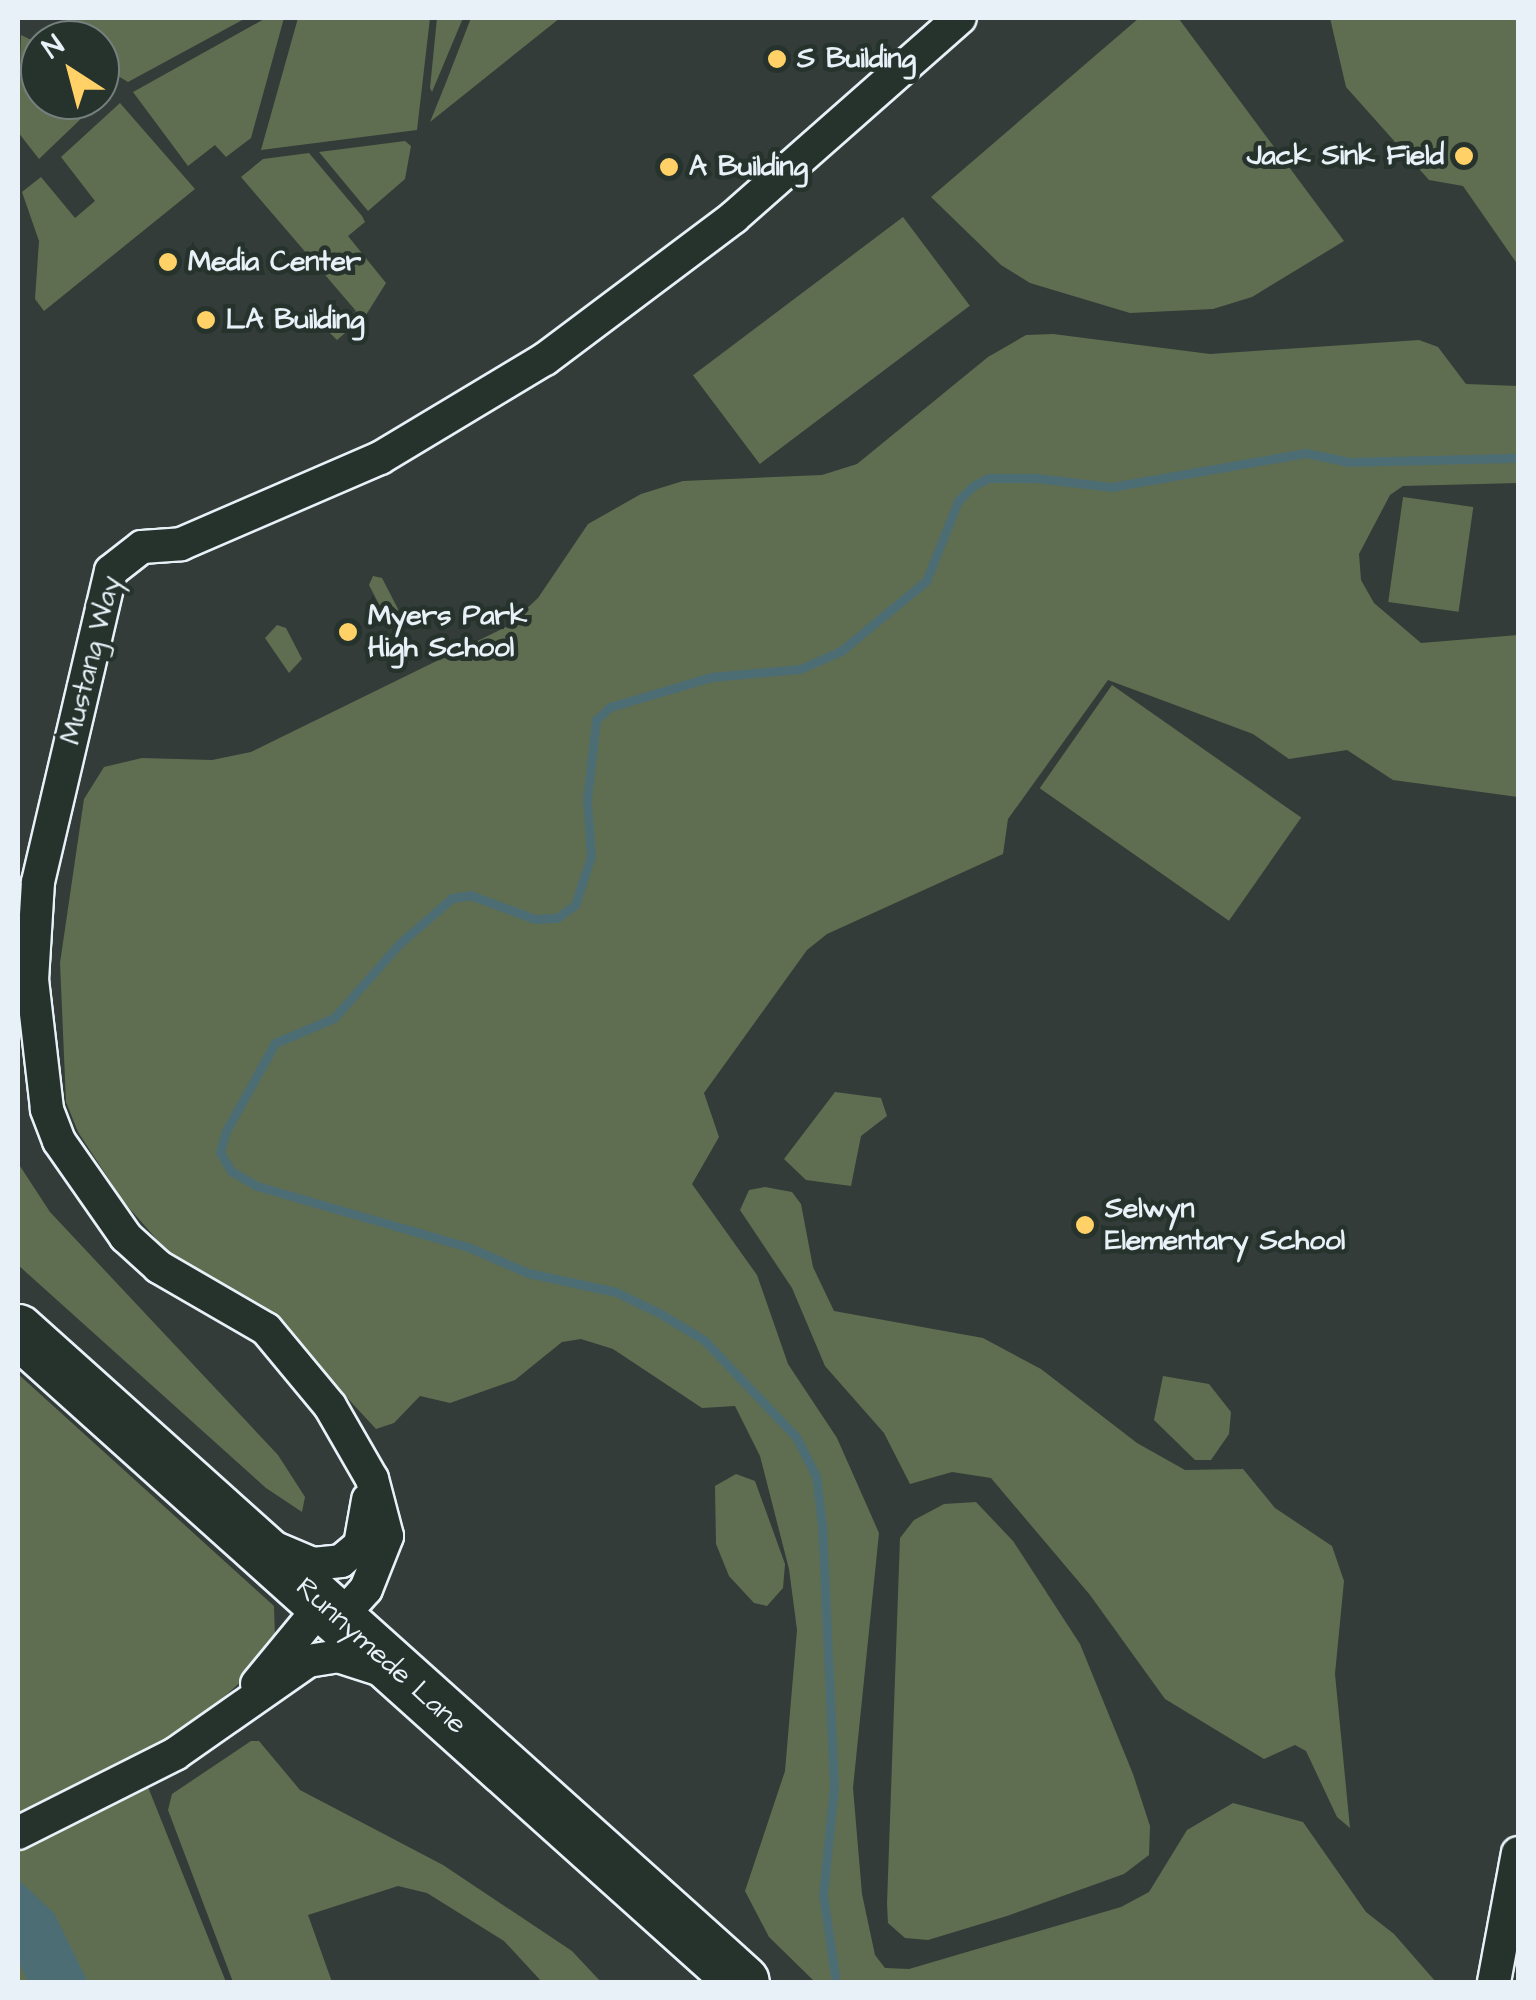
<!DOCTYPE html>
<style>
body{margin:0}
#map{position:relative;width:1536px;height:2000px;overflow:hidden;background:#333c39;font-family:"Architects Daughter",sans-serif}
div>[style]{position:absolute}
.green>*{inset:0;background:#5f6e50;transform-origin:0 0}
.water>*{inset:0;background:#4d6d74}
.stream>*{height:9px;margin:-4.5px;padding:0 4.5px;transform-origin:4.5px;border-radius:4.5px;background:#4d6d74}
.roads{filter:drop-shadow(2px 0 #e8f1f8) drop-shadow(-2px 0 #e8f1f8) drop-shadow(0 2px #e8f1f8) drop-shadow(0 -2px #e8f1f8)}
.street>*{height:32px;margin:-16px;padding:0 16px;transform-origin:16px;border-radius:16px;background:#26332d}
.primary>*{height:52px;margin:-26px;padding:0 26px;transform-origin:26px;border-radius:26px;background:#26332d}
.dots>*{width:28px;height:28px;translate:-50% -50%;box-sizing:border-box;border:5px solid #26332d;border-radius:50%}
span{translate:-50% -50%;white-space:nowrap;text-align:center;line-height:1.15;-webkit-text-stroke:9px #26332d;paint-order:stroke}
.poi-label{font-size:28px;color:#e8f1f8;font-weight:700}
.left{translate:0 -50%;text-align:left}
.right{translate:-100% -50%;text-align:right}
.street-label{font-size:28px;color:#e8f1f8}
.frame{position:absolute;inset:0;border:20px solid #e8f1f8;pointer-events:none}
.north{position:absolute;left:20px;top:20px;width:100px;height:100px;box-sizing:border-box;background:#26332d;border:2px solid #747f7e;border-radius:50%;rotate:324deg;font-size:28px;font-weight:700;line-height:40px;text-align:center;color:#e8f1f8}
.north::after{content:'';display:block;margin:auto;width:35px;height:45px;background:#ffd166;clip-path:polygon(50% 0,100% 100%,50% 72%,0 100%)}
</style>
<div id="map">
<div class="green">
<div style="clip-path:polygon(76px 18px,246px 18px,128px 82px,100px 65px,100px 40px,48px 40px)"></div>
<div style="clip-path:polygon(266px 18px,284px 18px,251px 138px,226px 157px,215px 145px,188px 166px,133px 92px)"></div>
<div style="clip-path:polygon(298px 18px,430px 18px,417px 130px,261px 150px)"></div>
<div style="clip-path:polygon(437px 18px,463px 18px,432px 92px,430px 88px)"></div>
<div style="clip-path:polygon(471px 18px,560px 18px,430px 122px,445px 85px)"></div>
<div style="clip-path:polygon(1139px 18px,1179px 19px,1344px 241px,1252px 297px,1213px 309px,1130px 313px,1030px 283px,1001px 265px,931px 197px)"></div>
<div style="clip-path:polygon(1330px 18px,1518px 18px,1518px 265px,1463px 186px,1429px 180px,1346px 87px)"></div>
<div style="clip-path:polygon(21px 35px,40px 44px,40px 100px,100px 100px,100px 76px,113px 88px,39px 159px,18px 132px)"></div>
<div style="clip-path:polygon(120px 103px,195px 189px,44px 311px,35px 299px,39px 241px,22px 192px,41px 177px,75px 218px,95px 201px,61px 157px)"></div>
<div style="clip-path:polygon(405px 141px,411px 146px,405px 179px,368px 211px,319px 152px)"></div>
<div style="clip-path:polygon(309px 153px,362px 216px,365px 222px,348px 236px,386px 283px,366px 315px,337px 340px,330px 333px,356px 311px,241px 177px,263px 159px)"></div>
<div style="left:903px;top:217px;width:111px;height:263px;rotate:53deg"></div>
<div style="clip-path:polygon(1053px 334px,1210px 354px,1419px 340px,1438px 347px,1466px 384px,1518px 386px,1518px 483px,1403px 486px,1390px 495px,1359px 554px,1361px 580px,1374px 603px,1421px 643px,1518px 635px,1518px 797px,1393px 780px,1347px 750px,1289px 759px,1253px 734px,1108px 680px,1008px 819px,1003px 854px,827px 934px,807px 950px,704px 1093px,719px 1137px,692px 1184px,757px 1275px,788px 1364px,837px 1438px,879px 1533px,853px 1788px,862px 1894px,875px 1955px,885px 1968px,909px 1969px,1121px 1907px,1149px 1892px,1187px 1830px,1233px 1803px,1303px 1822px,1366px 1912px,1394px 1934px,1436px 1982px,815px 1982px,769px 1937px,745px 1891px,785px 1771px,797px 1630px,789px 1569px,760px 1456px,735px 1406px,702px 1408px,613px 1349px,581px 1339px,562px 1342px,515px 1380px,450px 1403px,420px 1396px,394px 1423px,376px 1429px,267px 1311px,166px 1250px,123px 1201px,78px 1132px,66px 1102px,60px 963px,84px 799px,104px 767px,142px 758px,212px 760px,251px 752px,508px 626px,538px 598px,588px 524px,641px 494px,683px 481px,822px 475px,857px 464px,988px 357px,1026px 335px)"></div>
<div style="left:1403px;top:497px;width:71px;height:106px;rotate:8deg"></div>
<div style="clip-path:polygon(373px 576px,382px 578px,398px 609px,395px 619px,385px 616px,369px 585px)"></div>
<div style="clip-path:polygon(277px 625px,286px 628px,302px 659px,289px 673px,265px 638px)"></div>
<div style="left:1112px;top:685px;width:231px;height:126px;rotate:35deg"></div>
<div style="clip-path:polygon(835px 1092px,881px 1098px,887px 1116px,861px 1136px,851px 1186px,806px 1180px,784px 1159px)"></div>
<div style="clip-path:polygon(18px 1163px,50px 1212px,278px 1455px,305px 1497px,302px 1512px,266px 1488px,18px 1265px)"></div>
<div style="clip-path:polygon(765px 1187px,792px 1192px,801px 1204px,813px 1267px,834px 1311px,983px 1338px,1041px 1369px,1137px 1443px,1185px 1470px,1243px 1469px,1275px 1508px,1332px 1546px,1344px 1581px,1335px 1674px,1350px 1828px,1337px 1817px,1306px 1751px,1295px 1745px,1264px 1759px,1165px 1699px,1090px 1595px,991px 1478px,952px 1472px,910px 1484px,884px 1433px,825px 1366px,792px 1288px,740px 1210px,749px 1190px)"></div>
<div style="clip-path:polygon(18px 1374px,274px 1606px,275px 1638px,243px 1680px,198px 1720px,136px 1757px,226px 1982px,18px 1982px)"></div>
<div style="clip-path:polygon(1163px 1376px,1209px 1384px,1231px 1412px,1229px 1434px,1211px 1460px,1195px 1460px,1154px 1420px)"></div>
<div style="clip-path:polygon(736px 1474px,755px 1481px,785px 1564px,783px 1588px,767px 1606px,754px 1603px,729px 1576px,716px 1544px,715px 1486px)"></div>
<div style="clip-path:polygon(976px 1502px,1013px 1541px,1080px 1644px,1133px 1774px,1150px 1826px,1149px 1855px,1124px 1874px,1007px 1916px,928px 1940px,905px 1938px,888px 1923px,887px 1904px,900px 1538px,914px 1520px,944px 1504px)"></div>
<div style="clip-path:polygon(251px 1741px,259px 1741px,300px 1790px,443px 1865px,572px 1951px,601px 1982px,542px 1982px,504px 1941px,427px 1893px,398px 1886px,308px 1915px,332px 1982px,233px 1982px,168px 1810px,172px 1794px)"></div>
</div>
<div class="water">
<div style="clip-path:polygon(18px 1879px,54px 1913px,88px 1982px,28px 1982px,18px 1960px)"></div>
</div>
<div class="stream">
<div style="left:835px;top:1976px;width:82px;rotate:-98.4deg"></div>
<div style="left:823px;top:1895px;width:109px;rotate:-84.2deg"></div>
<div style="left:834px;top:1787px;width:262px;rotate:-92.6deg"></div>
<div style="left:822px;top:1525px;width:49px;rotate:-97deg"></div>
<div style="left:816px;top:1476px;width:44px;rotate:-117.1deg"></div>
<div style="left:796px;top:1437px;width:134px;rotate:-133.5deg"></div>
<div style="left:704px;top:1340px;width:52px;rotate:-149deg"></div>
<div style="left:659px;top:1313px;width:48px;rotate:-154deg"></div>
<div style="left:616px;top:1292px;width:90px;rotate:-167.8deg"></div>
<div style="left:528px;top:1273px;width:65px;rotate:-156.6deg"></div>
<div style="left:468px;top:1247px;width:220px;rotate:-163.9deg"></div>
<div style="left:257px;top:1186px;width:30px;rotate:-150deg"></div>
<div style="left:231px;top:1171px;width:22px;rotate:-120deg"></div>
<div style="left:220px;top:1152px;width:22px;rotate:-74deg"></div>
<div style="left:226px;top:1131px;width:101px;rotate:-60.9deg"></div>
<div style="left:275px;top:1043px;width:64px;rotate:-23deg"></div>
<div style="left:334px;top:1018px;width:98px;rotate:-48.7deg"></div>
<div style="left:399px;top:944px;width:70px;rotate:-41deg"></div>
<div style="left:452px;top:898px;width:18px;rotate:-9deg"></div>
<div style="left:470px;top:895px;width:69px;rotate:20.3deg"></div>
<div style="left:535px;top:919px;width:22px;rotate:-3deg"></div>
<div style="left:557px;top:918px;width:22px;rotate:-36deg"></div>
<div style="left:575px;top:905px;width:52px;rotate:-71.9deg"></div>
<div style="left:591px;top:856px;width:56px;rotate:-94.1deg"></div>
<div style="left:587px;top:800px;width:81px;rotate:-83.6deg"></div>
<div style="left:596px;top:720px;width:19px;rotate:-43deg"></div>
<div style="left:610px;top:707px;width:105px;rotate:-16.5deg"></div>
<div style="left:711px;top:677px;width:89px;rotate:-5.1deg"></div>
<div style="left:800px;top:669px;width:45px;rotate:-23.7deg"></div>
<div style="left:841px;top:651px;width:110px;rotate:-39.5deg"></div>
<div style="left:926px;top:581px;width:86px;rotate:-68.2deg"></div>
<div style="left:958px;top:501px;width:21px;rotate:-45deg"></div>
<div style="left:973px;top:486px;width:18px;rotate:-27deg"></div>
<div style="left:989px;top:478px;width:47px"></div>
<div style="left:1036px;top:478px;width:76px;rotate:6.8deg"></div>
<div style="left:1111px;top:487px;width:198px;rotate:-9.9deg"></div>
<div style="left:1306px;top:453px;width:44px;rotate:11.8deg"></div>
<div style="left:1349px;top:462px;width:169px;rotate:-1.4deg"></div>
</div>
<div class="roads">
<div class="street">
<div style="left:275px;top:1548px;width:41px;rotate:22.8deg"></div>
<div style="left:313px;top:1564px;width:28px;rotate:-6deg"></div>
<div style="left:341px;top:1561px;width:25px;rotate:-40deg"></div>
<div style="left:360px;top:1545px;width:46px;rotate:-79.9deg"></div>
<div style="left:339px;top:1619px;width:40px;rotate:-48deg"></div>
<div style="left:366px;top:1589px;width:57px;rotate:-68.4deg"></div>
<div style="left:387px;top:1536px;width:59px;rotate:-104.7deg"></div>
<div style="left:372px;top:1479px;width:84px;rotate:-119.9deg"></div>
<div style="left:330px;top:1406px;width:100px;rotate:-129.7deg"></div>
<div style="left:266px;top:1329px;width:124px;rotate:-149.9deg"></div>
<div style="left:159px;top:1267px;width:45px;rotate:-137.7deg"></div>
<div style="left:126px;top:1237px;width:117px;rotate:-124.9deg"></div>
<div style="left:59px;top:1141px;width:34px;rotate:-111deg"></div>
<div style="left:47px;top:1109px;width:130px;rotate:-96.6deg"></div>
<div style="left:32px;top:980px;width:98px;rotate:-86.5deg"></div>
<div style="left:38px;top:882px;width:319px;rotate:-76.8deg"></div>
<div style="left:111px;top:571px;width:39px;rotate:-38deg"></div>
<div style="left:142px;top:547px;width:39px;rotate:-4deg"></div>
<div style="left:181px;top:544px;width:217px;rotate:-23.4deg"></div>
<div style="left:380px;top:458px;width:192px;rotate:-31deg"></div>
<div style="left:545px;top:359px;width:236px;rotate:-36.9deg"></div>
<div style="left:734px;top:217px;width:301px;rotate:-41.4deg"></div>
<div style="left:257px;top:1684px;width:104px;rotate:-50.5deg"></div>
<div style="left:18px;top:1833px;width:176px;rotate:-26.7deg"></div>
<div style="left:175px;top:1754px;width:162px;rotate:-35deg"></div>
<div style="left:308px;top:1661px;width:30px;rotate:-9deg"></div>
<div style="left:338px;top:1656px;width:45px;rotate:18deg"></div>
<div style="left:1494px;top:1982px;width:131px;rotate:-79.5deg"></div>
</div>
<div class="primary">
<div style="left:18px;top:1331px;width:974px;rotate:41.92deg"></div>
</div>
</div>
<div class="dots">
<div style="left:777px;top:59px;background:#ffd166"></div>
<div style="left:1464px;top:156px;background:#ffd166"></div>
<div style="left:669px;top:167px;background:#ffd166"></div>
<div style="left:168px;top:262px;background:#ffd166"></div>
<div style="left:206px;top:320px;background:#ffd166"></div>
<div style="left:348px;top:632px;background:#ffd166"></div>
<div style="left:1085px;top:1225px;background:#ffd166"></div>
</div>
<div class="poi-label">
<span class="left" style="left:797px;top:59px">S Building</span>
<span class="right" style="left:1444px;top:156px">Jack Sink Field</span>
<span class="left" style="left:689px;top:167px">A Building</span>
<span class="left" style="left:188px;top:262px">Media Center</span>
<span class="left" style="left:226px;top:320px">LA Building</span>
<span class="left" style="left:368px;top:632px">Myers Park<br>High School</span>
<span class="left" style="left:1105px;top:1225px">Selwyn<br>Elementary School</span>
</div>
<div class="street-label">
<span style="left:91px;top:660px;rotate:-76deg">Mustang Way</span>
<span style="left:381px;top:1656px;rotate:42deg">Runnymede Lane</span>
</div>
<div class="frame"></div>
<div class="north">N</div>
</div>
